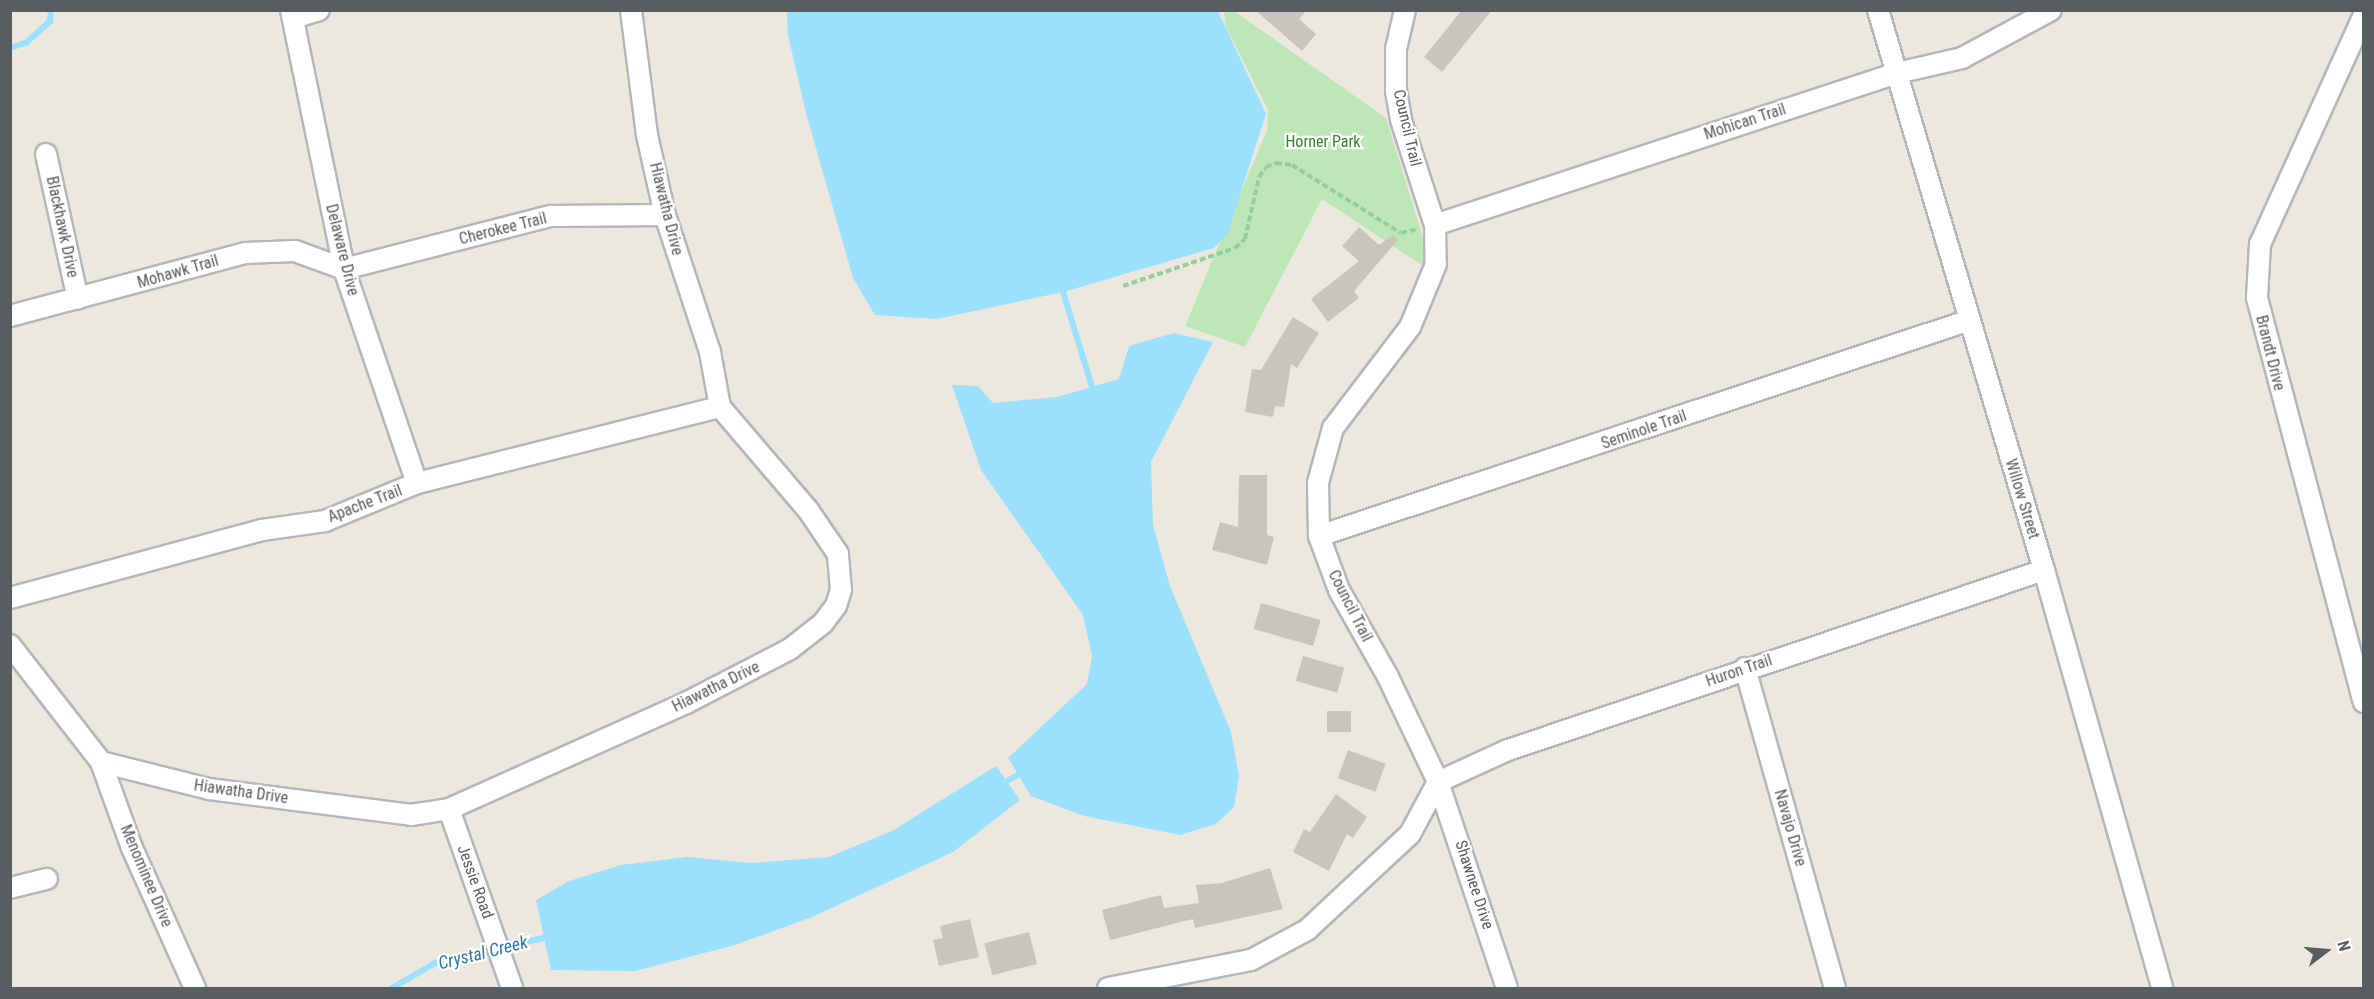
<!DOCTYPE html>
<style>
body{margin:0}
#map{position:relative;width:2374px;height:999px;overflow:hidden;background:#ede8de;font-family:"Roboto Condensed",sans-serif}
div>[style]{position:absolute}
.green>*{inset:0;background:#bee7b8}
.water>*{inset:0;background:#9ce0ff}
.stream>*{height:6px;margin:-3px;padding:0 3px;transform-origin:3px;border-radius:3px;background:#9ce0ff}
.building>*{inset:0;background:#c9c5be;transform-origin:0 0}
.path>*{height:4px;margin-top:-2px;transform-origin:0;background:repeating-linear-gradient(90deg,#93ce9c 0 6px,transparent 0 9px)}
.roads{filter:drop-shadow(2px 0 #b2b7bb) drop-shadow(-2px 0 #b2b7bb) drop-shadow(0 2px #b2b7bb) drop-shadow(0 -2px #b2b7bb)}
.minor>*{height:20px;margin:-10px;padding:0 10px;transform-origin:10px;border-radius:10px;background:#fff}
span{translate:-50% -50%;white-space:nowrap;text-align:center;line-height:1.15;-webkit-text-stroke:4.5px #fff;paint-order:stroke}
.street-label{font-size:16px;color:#585d61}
.park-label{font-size:16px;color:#34842d}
.water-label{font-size:18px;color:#2f77a6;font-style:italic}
.frame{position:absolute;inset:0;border:12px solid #585d61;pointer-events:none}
.north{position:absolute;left:2296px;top:921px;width:60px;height:60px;-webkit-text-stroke:4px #fff;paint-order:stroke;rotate:74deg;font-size:16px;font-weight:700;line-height:24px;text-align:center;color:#585d61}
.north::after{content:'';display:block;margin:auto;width:21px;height:27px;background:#585d61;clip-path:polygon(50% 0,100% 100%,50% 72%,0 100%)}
</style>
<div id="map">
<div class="green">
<div style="clip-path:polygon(1224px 11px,1234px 11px,1386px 118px,1426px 247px,1423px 266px,1322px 199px,1245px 347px,1185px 326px,1267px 130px,1268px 110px,1226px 27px)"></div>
</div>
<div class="water">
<div style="clip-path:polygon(787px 11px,1218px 11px,1266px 114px,1227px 235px,1214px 248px,1063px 292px,937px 319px,875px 315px,853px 278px,806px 113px,788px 35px)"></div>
<div style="clip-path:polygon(1174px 333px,1213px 342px,1151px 462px,1153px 525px,1170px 586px,1231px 732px,1239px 776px,1234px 807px,1216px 824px,1180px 835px,1084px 816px,1031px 796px,1008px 758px,1087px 684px,1092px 656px,1083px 615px,981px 470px,952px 385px,978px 386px,993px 403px,1057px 397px,1119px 379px,1129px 346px)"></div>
<div style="clip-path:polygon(996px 766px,1020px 800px,953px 852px,812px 917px,735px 945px,635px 971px,551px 970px,536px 900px,569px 881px,621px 865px,687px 857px,752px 863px,829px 857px,892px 831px)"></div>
</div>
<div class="stream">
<div style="left:10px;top:48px;width:18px;rotate:-19deg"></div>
<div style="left:27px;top:42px;width:31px;rotate:-42deg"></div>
<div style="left:50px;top:21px;width:11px;rotate:-85deg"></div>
<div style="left:1063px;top:292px;width:99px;rotate:73deg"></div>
<div style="left:1007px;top:781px;width:13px;rotate:-29deg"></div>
<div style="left:392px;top:988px;width:50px;rotate:-30.2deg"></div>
<div style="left:435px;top:963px;width:111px;rotate:-13deg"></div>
</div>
<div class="building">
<div style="clip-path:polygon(1255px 10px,1307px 10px,1299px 19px,1316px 34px,1302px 51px)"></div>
<div style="clip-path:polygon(1462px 10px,1492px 10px,1442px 72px,1424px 57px)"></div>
<div style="clip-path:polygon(1359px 227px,1379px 245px,1393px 235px,1398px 240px,1354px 291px,1359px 298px,1328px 322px,1311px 299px,1359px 261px,1342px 246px)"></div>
<div style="clip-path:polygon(1293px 317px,1319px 333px,1297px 368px,1291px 364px,1284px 407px,1275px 406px,1273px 417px,1245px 412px,1252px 369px,1261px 370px)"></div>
<div style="clip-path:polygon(1239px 475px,1267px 475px,1267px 535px,1274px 537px,1267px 565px,1212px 550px,1220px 522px,1238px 527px)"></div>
<div style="left:1261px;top:603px;width:62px;height:27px;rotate:16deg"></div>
<div style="left:1303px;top:656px;width:43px;height:26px;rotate:16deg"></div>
<div style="left:1327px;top:711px;width:24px;height:21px"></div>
<div style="left:1348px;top:750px;width:40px;height:30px;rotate:20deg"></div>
<div style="clip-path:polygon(1336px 794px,1367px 817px,1353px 838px,1347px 834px,1329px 871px,1293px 852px,1304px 829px,1310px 832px)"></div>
<div style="clip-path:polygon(1270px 868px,1283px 909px,1195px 928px,1193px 919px,1110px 940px,1102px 910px,1161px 895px,1164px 908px,1199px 903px,1196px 885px,1222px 883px)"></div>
<div style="clip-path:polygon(970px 919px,979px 957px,939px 966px,933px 940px,943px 938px,940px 926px)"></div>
<div style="left:1029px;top:932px;width:33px;height:46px;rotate:76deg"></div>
</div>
<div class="path">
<div style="left:1123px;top:286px;width:118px;rotate:-18.7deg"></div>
<div style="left:1235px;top:248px;width:13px;rotate:-42deg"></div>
<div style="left:1245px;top:239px;width:64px;rotate:-77.3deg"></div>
<div style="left:1259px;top:177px;width:12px;rotate:-55deg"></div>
<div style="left:1266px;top:167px;width:11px;rotate:-22deg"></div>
<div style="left:1276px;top:163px;width:16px;rotate:7deg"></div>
<div style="left:1292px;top:165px;width:128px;rotate:32deg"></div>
<div style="left:1401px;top:233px;width:17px;rotate:-13deg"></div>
</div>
<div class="roads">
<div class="minor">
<div style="left:291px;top:10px;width:264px;rotate:78.4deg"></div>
<div style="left:344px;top:269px;width:226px;rotate:71.2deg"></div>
<div style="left:1405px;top:10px;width:40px;rotate:103deg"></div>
<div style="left:1396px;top:49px;width:42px;rotate:90deg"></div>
<div style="left:1396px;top:91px;width:29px;rotate:80deg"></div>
<div style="left:1401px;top:120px;width:110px;rotate:72.1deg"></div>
<div style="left:1435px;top:225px;width:39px;rotate:89deg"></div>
<div style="left:1436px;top:264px;width:68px;rotate:112.4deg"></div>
<div style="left:1410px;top:327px;width:127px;rotate:127.3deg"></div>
<div style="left:1333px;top:428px;width:57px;rotate:105.3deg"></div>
<div style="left:1318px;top:483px;width:53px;rotate:88.9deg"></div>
<div style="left:1319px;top:536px;width:58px;rotate:69.7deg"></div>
<div style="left:1339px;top:590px;width:100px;rotate:60.6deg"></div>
<div style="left:1388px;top:677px;width:116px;rotate:64.5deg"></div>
<div style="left:1438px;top:782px;width:217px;rotate:71.5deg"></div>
<div style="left:1878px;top:10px;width:584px;rotate:73.49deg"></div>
<div style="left:2044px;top:570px;width:434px;rotate:74.2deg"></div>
<div style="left:2364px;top:15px;width:252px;rotate:114.4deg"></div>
<div style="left:2260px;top:244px;width:54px;rotate:93.2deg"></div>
<div style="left:2257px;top:298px;width:418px;rotate:75.2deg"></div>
<div style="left:293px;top:18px;width:27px;rotate:-17deg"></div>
<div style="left:46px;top:154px;width:148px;rotate:77.6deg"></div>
<div style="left:1435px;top:225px;width:486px;rotate:-18.2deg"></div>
<div style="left:1897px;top:73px;width:67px;rotate:-13deg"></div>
<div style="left:1962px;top:58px;width:101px;rotate:-28.3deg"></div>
<div style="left:10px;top:316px;width:243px;rotate:-15deg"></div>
<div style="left:245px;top:253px;width:50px;rotate:-2.3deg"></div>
<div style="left:295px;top:251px;width:52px;rotate:20.2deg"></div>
<div style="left:344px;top:269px;width:214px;rotate:-14.4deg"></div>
<div style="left:551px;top:216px;width:114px;rotate:-0.5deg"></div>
<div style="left:1319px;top:536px;width:683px;rotate:-18.36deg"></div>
<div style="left:10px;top:598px;width:261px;rotate:-15.1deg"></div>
<div style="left:262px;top:530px;width:64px;rotate:-8.1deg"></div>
<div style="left:325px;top:521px;width:100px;rotate:-22.4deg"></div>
<div style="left:417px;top:483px;width:312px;rotate:-14.1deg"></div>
<div style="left:10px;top:645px;width:148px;rotate:52.1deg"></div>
<div style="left:101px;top:762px;width:111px;rotate:14deg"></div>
<div style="left:209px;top:789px;width:204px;rotate:7.3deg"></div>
<div style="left:411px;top:815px;width:38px;rotate:-9deg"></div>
<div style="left:449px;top:809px;width:260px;rotate:-24.1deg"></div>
<div style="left:686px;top:703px;width:117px;rotate:-27.4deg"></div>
<div style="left:790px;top:649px;width:42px;rotate:-38.2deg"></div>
<div style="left:823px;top:623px;width:21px;rotate:-53deg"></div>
<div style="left:836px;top:606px;width:17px;rotate:-73deg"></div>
<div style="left:841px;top:590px;width:36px;rotate:-95deg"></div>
<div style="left:838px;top:554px;width:53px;rotate:-124.3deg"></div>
<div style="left:808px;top:510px;width:135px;rotate:-130.5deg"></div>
<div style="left:720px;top:407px;width:56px;rotate:-100.3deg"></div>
<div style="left:710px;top:352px;width:144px;rotate:-108.2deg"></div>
<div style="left:665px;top:215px;width:82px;rotate:-102.7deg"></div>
<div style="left:647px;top:135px;width:126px;rotate:-97.3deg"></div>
<div style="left:1745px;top:668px;width:332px;rotate:74.3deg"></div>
<div style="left:101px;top:762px;width:91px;rotate:70.2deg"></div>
<div style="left:132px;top:848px;width:154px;rotate:65.8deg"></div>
<div style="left:1438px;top:782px;width:77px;rotate:-24.6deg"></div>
<div style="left:1508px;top:750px;width:565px;rotate:-18.56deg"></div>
<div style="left:449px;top:809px;width:190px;rotate:70.6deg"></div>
<div style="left:10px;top:888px;width:38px;rotate:-14deg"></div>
<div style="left:1108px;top:988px;width:146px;rotate:-11.1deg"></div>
<div style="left:1251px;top:960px;width:64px;rotate:-28.2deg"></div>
<div style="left:1307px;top:930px;width:141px;rotate:-43deg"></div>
<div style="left:1410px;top:834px;width:59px;rotate:-61.7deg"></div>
</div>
</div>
<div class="street-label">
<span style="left:1745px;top:122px;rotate:-18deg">Mohican Trail</span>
<span style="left:1407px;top:128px;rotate:77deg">Council Trail</span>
<span style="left:666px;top:209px;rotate:76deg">Hiawatha Drive</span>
<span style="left:62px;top:227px;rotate:78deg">Blackhawk Drive</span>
<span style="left:503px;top:229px;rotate:-14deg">Cherokee Trail</span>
<span style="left:342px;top:250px;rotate:76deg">Delaware Drive</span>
<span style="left:178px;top:272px;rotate:-16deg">Mohawk Trail</span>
<span style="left:2270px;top:353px;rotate:76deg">Brandt Drive</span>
<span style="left:1644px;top:430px;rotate:-19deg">Seminole Trail</span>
<span style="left:2022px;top:499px;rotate:73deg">Willow Street</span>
<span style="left:365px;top:504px;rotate:-21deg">Apache Trail</span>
<span style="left:1350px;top:606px;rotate:63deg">Council Trail</span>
<span style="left:1739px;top:671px;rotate:-19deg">Huron Trail</span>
<span style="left:716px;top:687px;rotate:-26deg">Hiawatha Drive</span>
<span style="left:241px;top:792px;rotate:8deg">Hiawatha Drive</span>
<span style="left:1790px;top:828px;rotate:74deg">Navajo Drive</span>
<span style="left:146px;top:876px;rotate:67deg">Menominee Drive</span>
<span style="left:475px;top:882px;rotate:70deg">Jessie Road</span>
<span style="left:1474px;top:885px;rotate:72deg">Shawnee Drive</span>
</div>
<div class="park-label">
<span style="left:1323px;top:142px">Horner Park</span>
</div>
<div class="water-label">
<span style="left:483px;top:953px;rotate:-14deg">Crystal Creek</span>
</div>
<div class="frame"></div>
<div class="north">N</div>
</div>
